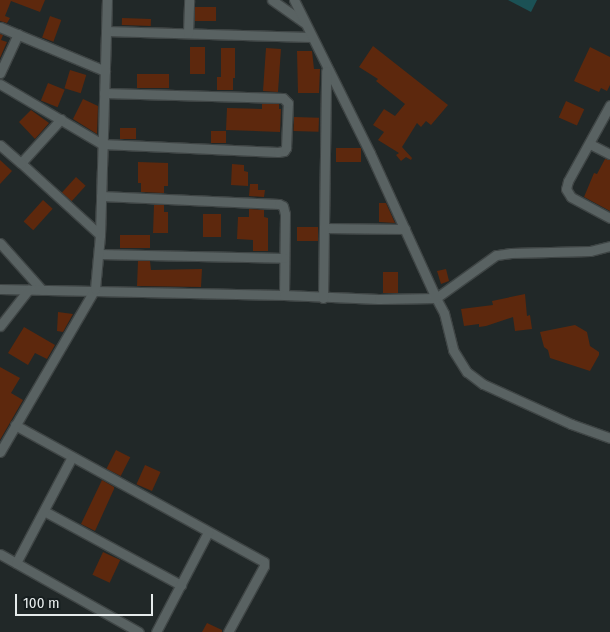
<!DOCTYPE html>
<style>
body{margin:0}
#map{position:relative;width:610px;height:632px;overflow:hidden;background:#212828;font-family:"Fira Sans Condensed",sans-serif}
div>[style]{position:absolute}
.green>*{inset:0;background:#1b5155}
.building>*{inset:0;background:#5d280d;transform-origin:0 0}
.roads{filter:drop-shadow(1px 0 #3f4545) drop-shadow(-1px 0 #3f4545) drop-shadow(0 1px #3f4545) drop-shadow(0 -1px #3f4545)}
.street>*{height:9px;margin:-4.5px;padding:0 4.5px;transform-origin:4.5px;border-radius:4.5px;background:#596262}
span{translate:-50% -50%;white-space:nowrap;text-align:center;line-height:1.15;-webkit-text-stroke:4px #171e1f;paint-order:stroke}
.scale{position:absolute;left:15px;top:594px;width:138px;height:22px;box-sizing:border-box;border:2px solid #e6ebeb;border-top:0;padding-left:6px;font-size:15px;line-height:18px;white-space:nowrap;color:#e6ebeb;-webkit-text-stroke:4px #171e1f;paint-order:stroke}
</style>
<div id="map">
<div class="green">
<div style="clip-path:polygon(508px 0,537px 0,531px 12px)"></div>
</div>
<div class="building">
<div style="clip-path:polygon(0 0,45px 0,40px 12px,11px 1px,5px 16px,10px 18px,7px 23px,0 21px)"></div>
<div style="left:195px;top:7px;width:21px;height:14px"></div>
<div style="left:50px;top:16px;width:12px;height:23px;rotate:20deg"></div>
<div style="left:122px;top:18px;width:29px;height:7px;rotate:2deg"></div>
<div style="clip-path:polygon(0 34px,3px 35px,1px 40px,7px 42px,0 58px)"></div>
<div style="clip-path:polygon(373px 46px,448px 105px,431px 125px,426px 121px,421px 127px,417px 123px,402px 147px,412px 158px,411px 160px,406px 157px,401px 161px,396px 155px,399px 153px,378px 140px,384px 132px,373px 125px,384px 109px,395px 116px,405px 104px,376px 81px,378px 79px,359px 67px)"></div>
<div style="left:190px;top:47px;width:15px;height:27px"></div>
<div style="clip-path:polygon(590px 47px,610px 57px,610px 85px,607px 91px,601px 88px,599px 92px,574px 81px)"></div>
<div style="clip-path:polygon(221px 48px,235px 48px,235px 78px,233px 78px,233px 90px,217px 90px,217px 77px,221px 77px)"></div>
<div style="left:266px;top:48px;width:15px;height:43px;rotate:4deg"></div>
<div style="clip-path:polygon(297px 51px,312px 51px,314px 69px,320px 69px,319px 93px,298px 93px)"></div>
<div style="left:70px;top:70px;width:17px;height:19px;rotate:17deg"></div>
<div style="left:137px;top:74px;width:32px;height:14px"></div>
<div style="left:48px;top:83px;width:18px;height:19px;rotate:22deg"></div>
<div style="clip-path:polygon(83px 99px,98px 106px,97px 134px,73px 119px)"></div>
<div style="left:566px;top:101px;width:20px;height:18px;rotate:24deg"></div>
<div style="clip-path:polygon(262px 104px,279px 104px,279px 109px,281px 109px,280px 132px,226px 130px,227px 108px,262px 109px)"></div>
<div style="clip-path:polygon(31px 110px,49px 123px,35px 139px,19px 122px)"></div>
<div style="left:294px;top:117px;width:25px;height:14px;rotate:2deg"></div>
<div style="left:120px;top:128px;width:16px;height:11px"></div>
<div style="left:211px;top:131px;width:15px;height:12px"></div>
<div style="left:336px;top:148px;width:25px;height:14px"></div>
<div style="clip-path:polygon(605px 159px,610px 160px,610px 211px,584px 197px,594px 173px,597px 174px)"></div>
<div style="clip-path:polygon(0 160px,12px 171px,0 184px)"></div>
<div style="clip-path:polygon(138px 162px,168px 163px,168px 186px,164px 186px,164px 193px,141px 192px,141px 183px,138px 183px)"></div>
<div style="clip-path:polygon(232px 164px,244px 165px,244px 171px,248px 172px,248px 186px,231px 185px)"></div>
<div style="left:76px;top:177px;width:13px;height:21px;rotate:42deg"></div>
<div style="clip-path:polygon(250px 184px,258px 184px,258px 190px,265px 190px,264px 197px,249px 196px)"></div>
<div style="left:43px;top:200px;width:13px;height:29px;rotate:42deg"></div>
<div style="clip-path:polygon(379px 203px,386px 203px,395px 223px,379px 222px)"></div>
<div style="clip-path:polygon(154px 205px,164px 205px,164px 212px,168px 212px,168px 233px,153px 233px)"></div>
<div style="clip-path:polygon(249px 209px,264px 210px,264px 217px,268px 218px,268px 251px,253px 251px,253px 240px,237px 239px,238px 217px,249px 217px)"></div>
<div style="left:203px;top:214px;width:18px;height:23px"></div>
<div style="left:297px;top:227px;width:21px;height:14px"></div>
<div style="left:120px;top:235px;width:30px;height:13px"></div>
<div style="clip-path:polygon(138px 261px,150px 261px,151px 270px,202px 269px,201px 287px,137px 286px)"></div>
<div style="clip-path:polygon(446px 269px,449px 281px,441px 284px,437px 271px)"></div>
<div style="left:383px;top:272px;width:15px;height:21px"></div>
<div style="clip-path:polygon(525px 294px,527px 316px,530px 315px,532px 329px,515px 331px,513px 317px,486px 326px,479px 327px,479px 324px,464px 326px,461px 309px,493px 305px,492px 301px)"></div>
<div style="clip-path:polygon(58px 312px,73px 314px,63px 332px,57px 331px)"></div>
<div style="clip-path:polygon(575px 325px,587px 332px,590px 346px,599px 352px,599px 355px,590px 371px,550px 358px,548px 350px,544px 347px,540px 332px)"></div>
<div style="clip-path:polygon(24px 327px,55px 345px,47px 359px,35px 353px,28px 365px,8px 353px)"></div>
<div style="clip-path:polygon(0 367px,20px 378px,11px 393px,23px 400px,0 440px)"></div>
<div style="left:116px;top:450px;width:16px;height:21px;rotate:27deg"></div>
<div style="left:145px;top:465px;width:17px;height:21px;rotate:24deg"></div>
<div style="clip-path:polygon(102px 480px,114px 487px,114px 489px,95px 531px,81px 524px)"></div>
<div style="left:103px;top:552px;width:19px;height:25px;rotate:25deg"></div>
<div style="clip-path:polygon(207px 623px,222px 630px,222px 632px,202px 632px)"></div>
</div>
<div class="roads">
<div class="street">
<div style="left:272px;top:0;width:39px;rotate:35deg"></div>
<div style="left:0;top:27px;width:114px;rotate:22.7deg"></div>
<div style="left:106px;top:31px;width:205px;rotate:1.7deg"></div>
<div style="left:188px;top:33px;width:33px;rotate:-88deg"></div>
<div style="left:0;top:73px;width:43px;rotate:-65.2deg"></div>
<div style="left:0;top:84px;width:118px;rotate:30.5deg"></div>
<div style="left:102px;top:144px;width:176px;rotate:2.6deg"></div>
<div style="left:278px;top:152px;width:6px;rotate:-9deg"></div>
<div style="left:284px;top:151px;width:4px;rotate:-56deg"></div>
<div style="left:286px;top:148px;width:45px;rotate:-87.5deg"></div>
<div style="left:288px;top:103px;width:7px;rotate:-135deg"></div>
<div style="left:283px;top:98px;width:179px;rotate:-178.4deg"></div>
<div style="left:610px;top:105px;width:87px;rotate:118.9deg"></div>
<div style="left:568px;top:181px;width:8px;rotate:104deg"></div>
<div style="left:566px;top:189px;width:9px;rotate:58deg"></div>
<div style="left:571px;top:197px;width:44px;rotate:28.3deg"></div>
<div style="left:61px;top:119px;width:59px;rotate:132.3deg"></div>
<div style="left:21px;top:163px;width:107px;rotate:42.3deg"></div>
<div style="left:590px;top:144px;width:22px;rotate:27deg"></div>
<div style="left:0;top:145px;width:28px;rotate:41deg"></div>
<div style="left:101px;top:196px;width:178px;rotate:2.6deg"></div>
<div style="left:279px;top:204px;width:4px;rotate:27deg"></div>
<div style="left:283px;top:206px;width:8px;rotate:76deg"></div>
<div style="left:285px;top:214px;width:81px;rotate:90.7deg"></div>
<div style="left:324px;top:228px;width:81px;rotate:0.7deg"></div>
<div style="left:0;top:243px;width:63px;rotate:48.2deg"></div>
<div style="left:610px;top:246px;width:21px;rotate:166deg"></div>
<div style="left:590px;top:251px;width:79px;rotate:178.5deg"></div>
<div style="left:511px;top:253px;width:15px;rotate:172deg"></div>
<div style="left:496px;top:255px;width:74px;rotate:144.4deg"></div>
<div style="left:436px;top:298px;width:17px;rotate:62deg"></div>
<div style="left:444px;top:313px;width:38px;rotate:76deg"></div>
<div style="left:453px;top:350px;width:26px;rotate:58deg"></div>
<div style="left:467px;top:372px;width:20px;rotate:37deg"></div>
<div style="left:483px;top:384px;width:97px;rotate:24.4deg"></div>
<div style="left:571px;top:424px;width:41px;rotate:19.7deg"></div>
<div style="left:99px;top:254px;width:185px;rotate:1.2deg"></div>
<div style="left:0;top:289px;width:284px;rotate:1.2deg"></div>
<div style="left:284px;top:295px;width:95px;rotate:2.4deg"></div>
<div style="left:379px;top:299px;width:57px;rotate:-1deg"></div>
<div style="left:436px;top:298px;width:159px;rotate:-114.5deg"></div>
<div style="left:370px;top:153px;width:171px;rotate:-116.4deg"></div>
<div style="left:323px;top:298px;width:227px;rotate:-89.2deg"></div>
<div style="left:0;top:326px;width:46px;rotate:-52.1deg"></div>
<div style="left:15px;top:425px;width:284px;rotate:28.8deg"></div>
<div style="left:264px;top:562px;width:4px;rotate:90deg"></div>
<div style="left:264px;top:566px;width:75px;rotate:118.6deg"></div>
<div style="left:0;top:452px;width:189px;rotate:-59.8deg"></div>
<div style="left:95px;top:289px;width:54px;rotate:-84.7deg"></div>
<div style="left:100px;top:235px;width:235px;rotate:-88.3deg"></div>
<div style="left:44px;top:511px;width:156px;rotate:28.4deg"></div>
<div style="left:0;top:554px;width:159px;rotate:29.3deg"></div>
<div style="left:16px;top:563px;width:120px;rotate:-62.2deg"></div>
<div style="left:156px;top:632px;width:113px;rotate:-62.5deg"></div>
</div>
</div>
<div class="scale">100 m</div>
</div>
